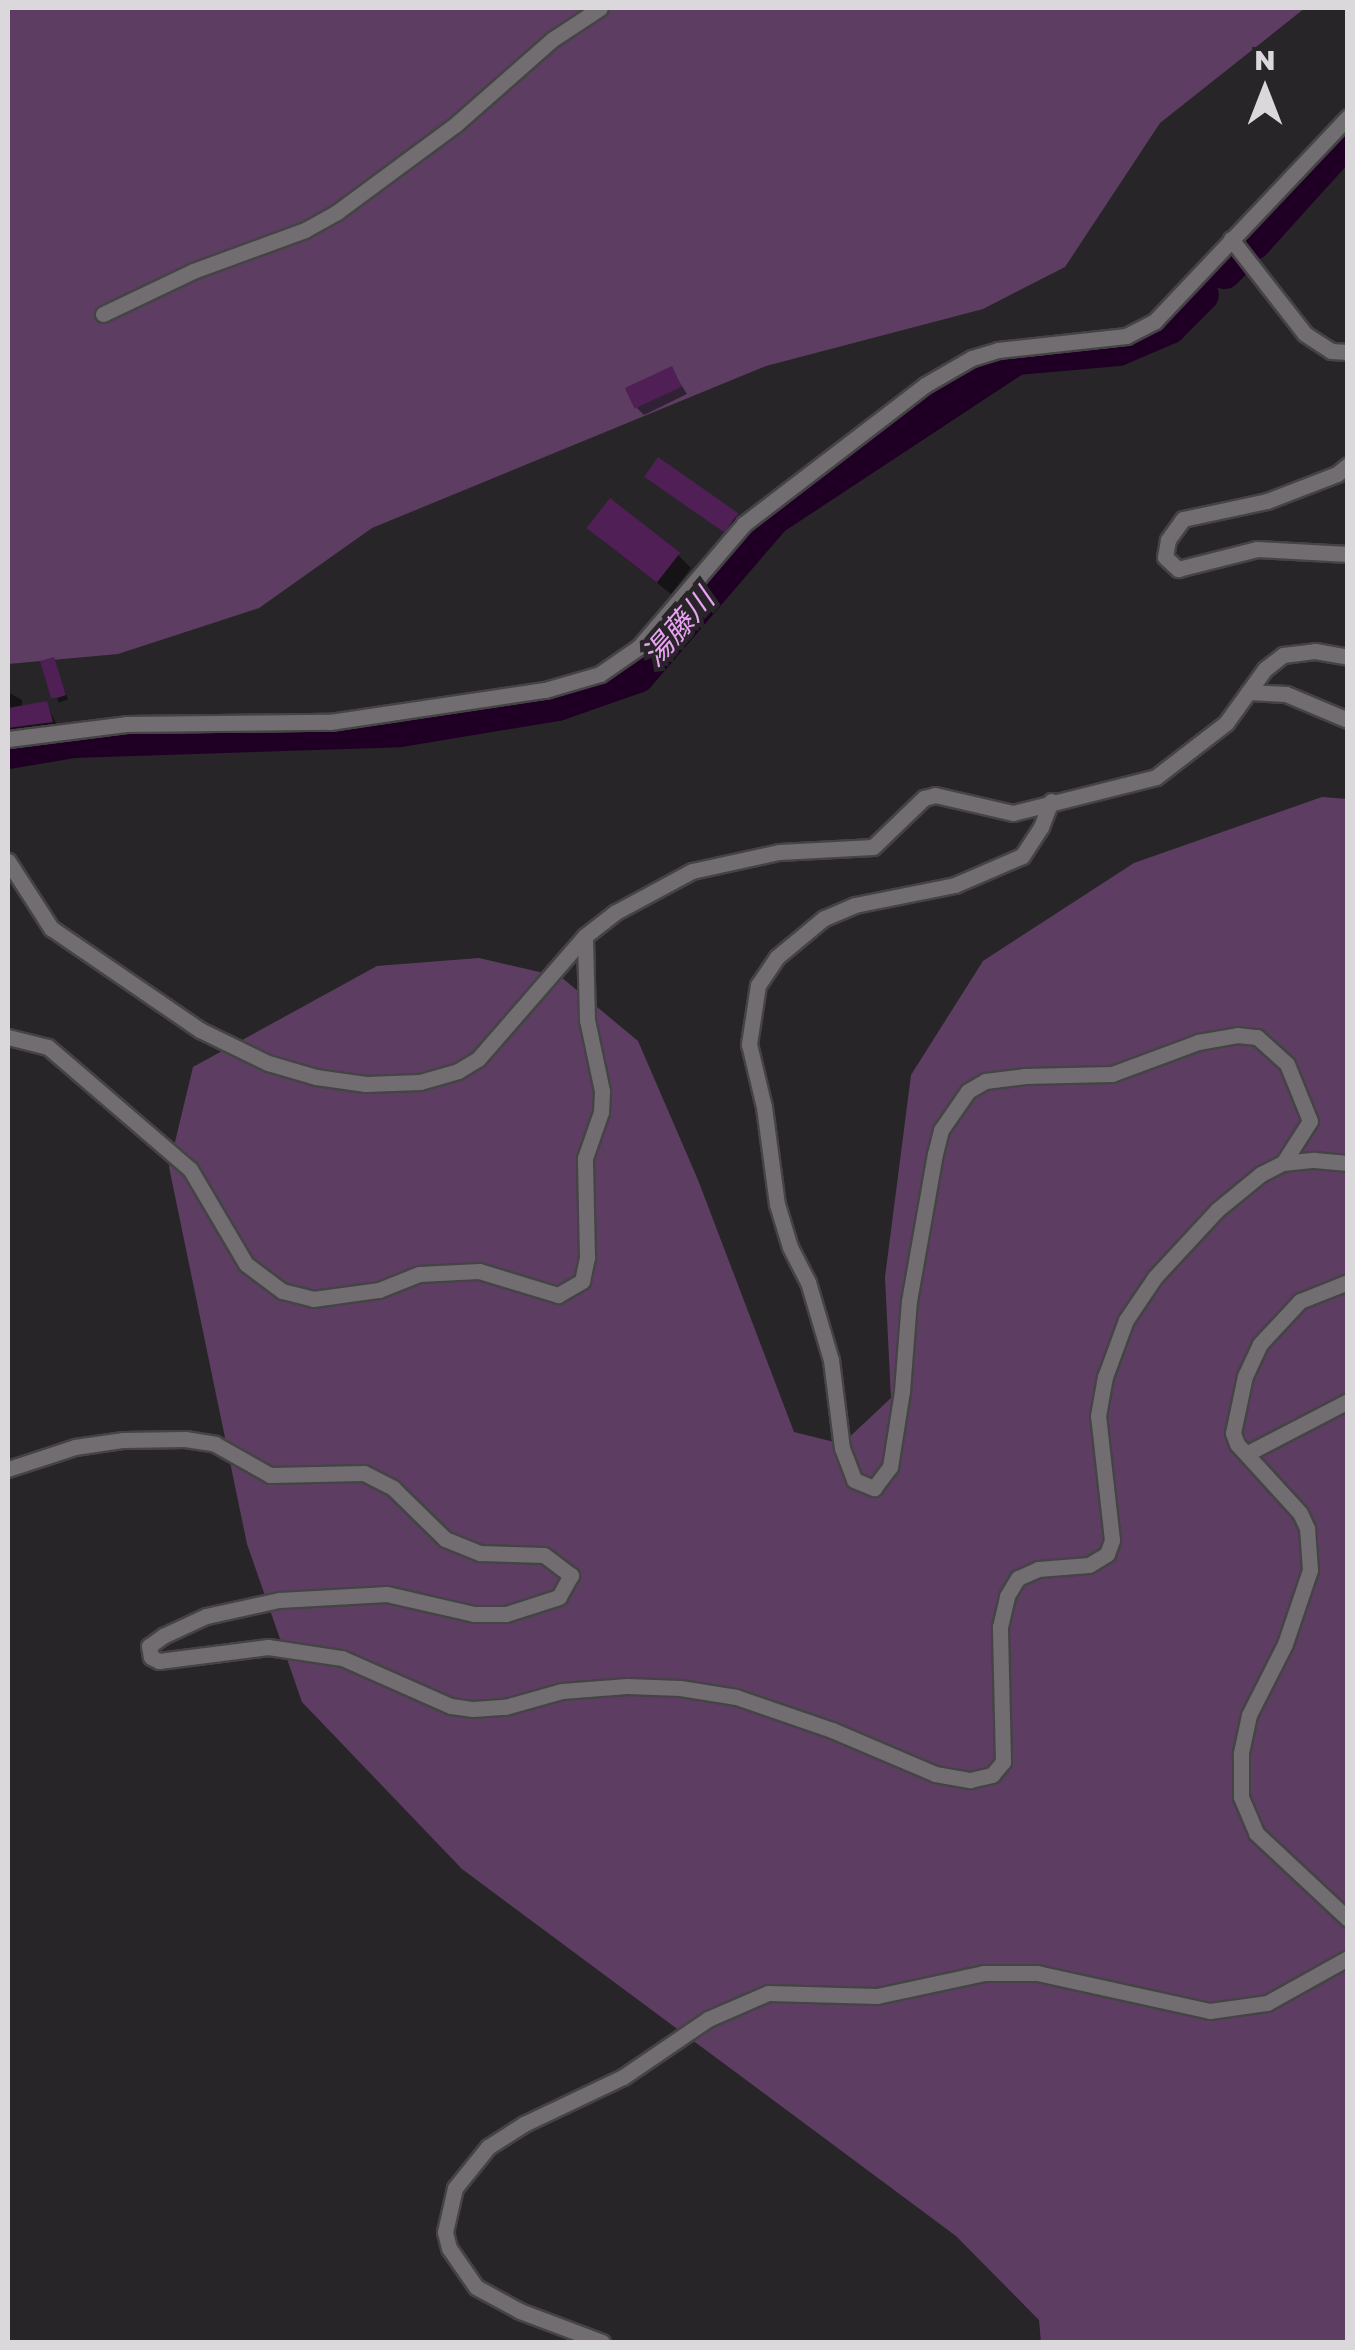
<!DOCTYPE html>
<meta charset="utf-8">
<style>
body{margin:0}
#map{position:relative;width:1355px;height:2350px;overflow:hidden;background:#282529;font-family:"Golos Text","Noto Sans JP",sans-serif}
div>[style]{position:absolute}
.green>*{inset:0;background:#5d3e62}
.shadow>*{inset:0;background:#0007;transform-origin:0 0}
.river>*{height:35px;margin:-17.5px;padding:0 17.5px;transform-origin:17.5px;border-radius:17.5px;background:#1f0024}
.building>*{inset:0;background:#4f1f55;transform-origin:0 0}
.roads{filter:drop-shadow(2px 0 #454346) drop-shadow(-2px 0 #454346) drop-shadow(0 2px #454346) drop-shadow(0 -2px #454346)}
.minor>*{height:15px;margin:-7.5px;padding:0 7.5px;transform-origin:7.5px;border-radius:7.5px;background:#716d71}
span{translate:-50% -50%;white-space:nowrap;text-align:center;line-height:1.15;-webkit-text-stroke:9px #282529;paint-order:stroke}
.water-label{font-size:30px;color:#eba2f4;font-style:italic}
.frame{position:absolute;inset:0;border:10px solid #dad8db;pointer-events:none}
.north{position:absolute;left:1215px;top:40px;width:100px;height:100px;-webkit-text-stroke:8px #282529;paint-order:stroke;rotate:0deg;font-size:28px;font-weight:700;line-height:40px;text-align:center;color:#dad8db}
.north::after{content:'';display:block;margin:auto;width:35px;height:45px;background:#dad8db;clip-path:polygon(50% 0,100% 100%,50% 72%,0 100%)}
</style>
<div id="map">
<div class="green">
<div style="clip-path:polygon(8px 8px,1305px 8px,1160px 123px,1065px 267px,983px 309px,766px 366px,372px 528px,259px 608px,118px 654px,8px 664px)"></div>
<div style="clip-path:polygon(1322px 797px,1347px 799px,1347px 2342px,1041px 2342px,1039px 2320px,956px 2236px,462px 1869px,302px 1702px,247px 1544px,169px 1167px,193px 1067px,377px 966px,479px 958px,561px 977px,638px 1041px,698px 1180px,794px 1432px,842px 1444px,891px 1398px,885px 1277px,911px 1075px,983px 961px,1134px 863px)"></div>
</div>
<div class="shadow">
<div style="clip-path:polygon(671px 369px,687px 394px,644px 415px,637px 408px)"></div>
<div style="left:658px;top:461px;width:114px;height:19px;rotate:36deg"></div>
<div style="clip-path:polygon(603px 541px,678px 555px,691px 568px,671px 594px)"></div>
<div style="left:53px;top:660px;width:42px;height:10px;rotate:69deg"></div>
<div style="clip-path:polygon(8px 692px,22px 700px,22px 708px,46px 704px,59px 729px,8px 737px)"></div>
</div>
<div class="river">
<div style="left:1253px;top:242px;width:142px;rotate:-47.9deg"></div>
<div style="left:1224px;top:271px;width:10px;rotate:-45deg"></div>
<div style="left:8px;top:751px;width:66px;rotate:-9.6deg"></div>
<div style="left:73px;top:740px;width:327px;rotate:-1.9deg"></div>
<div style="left:400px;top:729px;width:159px;rotate:-9.4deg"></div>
<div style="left:557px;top:703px;width:85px;rotate:-19.3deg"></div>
<div style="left:637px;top:675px;width:208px;rotate:-49.3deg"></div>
<div style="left:773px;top:517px;width:291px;rotate:-33.4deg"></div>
<div style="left:1016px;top:357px;width:102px;rotate:-5deg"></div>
<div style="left:1118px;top:348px;width:56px;rotate:-23.3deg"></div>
<div style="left:1169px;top:326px;width:45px;rotate:-45deg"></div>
</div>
<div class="building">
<div style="left:672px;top:366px;width:23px;height:52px;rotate:65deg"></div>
<div style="left:658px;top:457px;width:98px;height:24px;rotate:35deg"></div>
<div style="left:610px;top:498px;width:89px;height:38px;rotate:38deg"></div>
<div style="clip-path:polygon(54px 657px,66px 695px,57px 698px,51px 698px,40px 661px)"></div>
<div style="clip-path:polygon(47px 701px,53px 722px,8px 728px,8px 708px)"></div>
</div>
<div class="roads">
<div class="minor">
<div style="left:1231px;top:239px;width:120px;rotate:52.1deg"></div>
<div style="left:1305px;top:334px;width:31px;rotate:33deg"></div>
<div style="left:1331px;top:351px;width:17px;rotate:3deg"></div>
<div style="left:103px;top:314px;width:100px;rotate:-25.5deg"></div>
<div style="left:193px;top:271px;width:119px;rotate:-20.1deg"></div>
<div style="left:305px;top:230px;width:37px;rotate:-29deg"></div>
<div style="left:337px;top:212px;width:147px;rotate:-36.4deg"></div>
<div style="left:455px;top:125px;width:130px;rotate:-41.3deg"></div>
<div style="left:553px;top:39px;width:56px;rotate:-33.4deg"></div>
<div style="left:1348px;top:465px;width:14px;rotate:141deg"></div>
<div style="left:1337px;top:474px;width:75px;rotate:158.9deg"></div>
<div style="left:1267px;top:501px;width:86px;rotate:167.9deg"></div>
<div style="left:1183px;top:519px;width:26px;rotate:126deg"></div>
<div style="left:1168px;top:540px;width:17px;rotate:100deg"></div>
<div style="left:1165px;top:557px;width:18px;rotate:43deg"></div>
<div style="left:1178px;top:569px;width:81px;rotate:-14.2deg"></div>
<div style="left:1257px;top:549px;width:91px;rotate:3.1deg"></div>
<div style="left:1248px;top:692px;width:38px;rotate:3deg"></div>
<div style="left:1286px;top:694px;width:67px;rotate:22.8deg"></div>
<div style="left:8px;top:739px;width:119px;rotate:-7.2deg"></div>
<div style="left:126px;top:724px;width:204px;rotate:-0.6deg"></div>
<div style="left:330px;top:722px;width:217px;rotate:-8.5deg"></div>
<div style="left:545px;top:690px;width:57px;rotate:-16.2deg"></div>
<div style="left:600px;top:674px;width:47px;rotate:-34.7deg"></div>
<div style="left:639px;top:647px;width:162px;rotate:-49.5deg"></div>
<div style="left:744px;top:524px;width:228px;rotate:-37.5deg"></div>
<div style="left:925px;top:385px;width:54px;rotate:-29.9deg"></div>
<div style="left:972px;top:358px;width:27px;rotate:-17deg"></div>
<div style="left:998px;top:350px;width:129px;rotate:-6.2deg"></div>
<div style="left:1126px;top:336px;width:33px;rotate:-27deg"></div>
<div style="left:1155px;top:321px;width:281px;rotate:-46.6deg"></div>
<div style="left:1051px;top:801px;width:28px;rotate:111deg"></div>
<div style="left:1041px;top:827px;width:35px;rotate:123deg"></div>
<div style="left:1022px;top:856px;width:73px;rotate:156.6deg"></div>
<div style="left:955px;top:885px;width:102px;rotate:168.7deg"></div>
<div style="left:855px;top:905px;width:34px;rotate:157deg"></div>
<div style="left:824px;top:918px;width:61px;rotate:140.3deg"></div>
<div style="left:777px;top:957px;width:34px;rotate:124deg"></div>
<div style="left:758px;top:985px;width:60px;rotate:98.7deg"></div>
<div style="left:749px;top:1044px;width:65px;rotate:76.6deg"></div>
<div style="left:764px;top:1107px;width:98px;rotate:82.4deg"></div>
<div style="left:777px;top:1204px;width:45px;rotate:73.2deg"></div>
<div style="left:790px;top:1247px;width:39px;rotate:63deg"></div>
<div style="left:808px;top:1282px;width:81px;rotate:73.6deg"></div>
<div style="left:831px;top:1360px;width:89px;rotate:82.9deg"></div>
<div style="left:842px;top:1448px;width:34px;rotate:69deg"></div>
<div style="left:854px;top:1480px;width:22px;rotate:22deg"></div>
<div style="left:874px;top:1488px;width:26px;rotate:-53deg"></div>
<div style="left:890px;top:1467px;width:77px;rotate:-81deg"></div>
<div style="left:902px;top:1391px;width:90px;rotate:-85.6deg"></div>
<div style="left:909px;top:1301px;width:149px;rotate:-80deg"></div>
<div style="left:935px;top:1154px;width:25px;rotate:-76deg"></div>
<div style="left:941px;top:1130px;width:47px;rotate:-55.3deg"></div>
<div style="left:968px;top:1091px;width:20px;rotate:-30deg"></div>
<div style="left:985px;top:1081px;width:39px;rotate:-7deg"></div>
<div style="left:1024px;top:1076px;width:88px;rotate:-1.3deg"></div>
<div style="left:1112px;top:1074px;width:92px;rotate:-20.4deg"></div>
<div style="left:1198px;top:1042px;width:40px;rotate:-10deg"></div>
<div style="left:1237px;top:1035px;width:20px;rotate:6deg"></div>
<div style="left:1257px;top:1037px;width:40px;rotate:42deg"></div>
<div style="left:1287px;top:1064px;width:61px;rotate:68deg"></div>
<div style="left:1310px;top:1121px;width:50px;rotate:122.7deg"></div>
<div style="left:8px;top:861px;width:80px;rotate:57.3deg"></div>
<div style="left:51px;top:928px;width:181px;rotate:34.4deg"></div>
<div style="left:200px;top:1030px;width:76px;rotate:25.9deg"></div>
<div style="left:268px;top:1063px;width:50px;rotate:16.3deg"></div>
<div style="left:316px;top:1077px;width:50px;rotate:8deg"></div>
<div style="left:366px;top:1084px;width:54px;rotate:-2.1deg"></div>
<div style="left:420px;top:1082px;width:40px;rotate:-16deg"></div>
<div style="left:458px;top:1071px;width:23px;rotate:-31deg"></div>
<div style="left:478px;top:1059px;width:163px;rotate:-49deg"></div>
<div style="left:585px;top:936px;width:39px;rotate:-38deg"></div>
<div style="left:616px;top:912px;width:86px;rotate:-28.3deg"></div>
<div style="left:692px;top:871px;width:89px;rotate:-12.3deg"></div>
<div style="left:779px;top:852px;width:94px;rotate:-3deg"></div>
<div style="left:873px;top:847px;width:71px;rotate:-43.9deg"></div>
<div style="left:924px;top:798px;width:11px;rotate:-15deg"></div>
<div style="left:935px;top:795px;width:80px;rotate:13deg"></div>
<div style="left:1013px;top:813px;width:147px;rotate:-14.1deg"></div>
<div style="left:1156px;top:777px;width:88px;rotate:-37.6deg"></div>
<div style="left:1226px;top:723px;width:67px;rotate:-54.2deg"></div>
<div style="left:1265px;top:669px;width:23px;rotate:-38deg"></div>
<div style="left:1283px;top:655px;width:32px;rotate:-7deg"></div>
<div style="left:1315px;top:651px;width:34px;rotate:10deg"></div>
<div style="left:8px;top:1037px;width:41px;rotate:14deg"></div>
<div style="left:48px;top:1047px;width:187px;rotate:40.7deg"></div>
<div style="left:190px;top:1169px;width:110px;rotate:59.5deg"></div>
<div style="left:246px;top:1264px;width:45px;rotate:36.9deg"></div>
<div style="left:282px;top:1291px;width:32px;rotate:14deg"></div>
<div style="left:313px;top:1299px;width:67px;rotate:-7.8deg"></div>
<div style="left:379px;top:1290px;width:43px;rotate:-21.8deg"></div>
<div style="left:419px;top:1274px;width:60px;rotate:-2.9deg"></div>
<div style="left:479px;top:1271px;width:83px;rotate:16.9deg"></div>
<div style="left:558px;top:1295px;width:28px;rotate:-30deg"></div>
<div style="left:582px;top:1281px;width:25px;rotate:-78deg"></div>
<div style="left:587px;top:1257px;width:99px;rotate:-91.2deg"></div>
<div style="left:585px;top:1158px;width:49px;rotate:-70.8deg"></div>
<div style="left:601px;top:1112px;width:21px;rotate:-87deg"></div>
<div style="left:602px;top:1091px;width:73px;rotate:-101.9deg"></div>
<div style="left:587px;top:1020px;width:84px;rotate:-91.4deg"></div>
<div style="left:1348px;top:1282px;width:52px;rotate:158.4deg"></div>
<div style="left:1300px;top:1301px;width:59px;rotate:132.9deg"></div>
<div style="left:1260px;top:1344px;width:35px;rotate:115deg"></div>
<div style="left:1245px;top:1376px;width:58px;rotate:101.9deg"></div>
<div style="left:1233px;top:1433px;width:12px;rotate:70deg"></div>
<div style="left:1237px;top:1444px;width:93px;rotate:47.6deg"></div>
<div style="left:1300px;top:1513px;width:17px;rotate:65deg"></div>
<div style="left:1307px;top:1528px;width:42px;rotate:85.9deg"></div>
<div style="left:1310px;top:1570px;width:78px;rotate:108.7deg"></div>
<div style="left:1285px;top:1644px;width:80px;rotate:116.9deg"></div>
<div style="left:1249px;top:1715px;width:40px;rotate:102deg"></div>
<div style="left:1241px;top:1754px;width:43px;rotate:90deg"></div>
<div style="left:1241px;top:1797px;width:39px;rotate:67deg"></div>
<div style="left:1256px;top:1833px;width:126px;rotate:43.1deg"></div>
<div style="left:1248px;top:1453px;width:113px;rotate:-27.5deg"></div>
<div style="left:8px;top:1469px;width:71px;rotate:-18.2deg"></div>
<div style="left:75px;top:1447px;width:49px;rotate:-8.3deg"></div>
<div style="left:123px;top:1440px;width:62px;rotate:-0.9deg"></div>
<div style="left:185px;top:1439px;width:30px;rotate:9deg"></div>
<div style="left:215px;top:1444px;width:63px;rotate:29.4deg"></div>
<div style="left:270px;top:1475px;width:94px;rotate:-1.2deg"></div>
<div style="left:364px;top:1473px;width:33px;rotate:27deg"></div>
<div style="left:393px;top:1488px;width:73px;rotate:44.4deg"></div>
<div style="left:445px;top:1539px;width:38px;rotate:22deg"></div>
<div style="left:480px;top:1553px;width:64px;rotate:1.8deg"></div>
<div style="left:544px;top:1555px;width:34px;rotate:37deg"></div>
<div style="left:571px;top:1575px;width:25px;rotate:119deg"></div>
<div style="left:559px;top:1597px;width:56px;rotate:162.2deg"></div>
<div style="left:506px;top:1614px;width:32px;rotate:180deg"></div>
<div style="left:474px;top:1614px;width:89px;rotate:-167.1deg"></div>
<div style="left:387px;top:1594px;width:108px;rotate:176.8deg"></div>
<div style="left:279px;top:1600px;width:75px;rotate:167.6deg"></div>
<div style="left:206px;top:1616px;width:47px;rotate:155.1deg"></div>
<div style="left:163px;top:1636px;width:17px;rotate:144deg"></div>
<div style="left:149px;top:1646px;width:11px;rotate:80deg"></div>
<div style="left:151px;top:1657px;width:9px;rotate:27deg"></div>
<div style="left:159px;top:1661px;width:110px;rotate:-7.3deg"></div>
<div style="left:268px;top:1647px;width:75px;rotate:8.5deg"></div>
<div style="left:342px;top:1658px;width:119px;rotate:23.8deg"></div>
<div style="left:451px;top:1706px;width:22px;rotate:8deg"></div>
<div style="left:473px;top:1709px;width:32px;rotate:-4deg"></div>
<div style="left:505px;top:1707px;width:59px;rotate:-15.7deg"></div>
<div style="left:562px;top:1691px;width:65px;rotate:-4.4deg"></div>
<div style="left:627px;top:1686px;width:53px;rotate:2.2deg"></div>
<div style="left:680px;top:1688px;width:57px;rotate:9.1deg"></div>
<div style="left:736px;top:1697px;width:102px;rotate:19deg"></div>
<div style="left:832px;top:1730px;width:112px;rotate:23.1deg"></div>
<div style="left:935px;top:1774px;width:36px;rotate:10deg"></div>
<div style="left:970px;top:1780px;width:23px;rotate:-13deg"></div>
<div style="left:992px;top:1775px;width:17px;rotate:-50deg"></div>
<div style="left:1003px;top:1762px;width:135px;rotate:-91.3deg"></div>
<div style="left:1000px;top:1627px;width:32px;rotate:-77deg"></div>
<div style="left:1007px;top:1596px;width:21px;rotate:-59deg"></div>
<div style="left:1018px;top:1578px;width:22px;rotate:-24deg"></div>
<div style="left:1038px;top:1569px;width:51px;rotate:-4.5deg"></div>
<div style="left:1089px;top:1565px;width:21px;rotate:-31deg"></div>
<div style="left:1107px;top:1554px;width:15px;rotate:-70deg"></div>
<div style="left:1112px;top:1540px;width:125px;rotate:-96.4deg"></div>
<div style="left:1098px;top:1416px;width:40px;rotate:-80deg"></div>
<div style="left:1105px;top:1377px;width:61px;rotate:-69.8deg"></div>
<div style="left:1126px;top:1320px;width:52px;rotate:-56deg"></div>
<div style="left:1155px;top:1277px;width:91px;rotate:-47.2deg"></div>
<div style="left:1217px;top:1210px;width:57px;rotate:-39.3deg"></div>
<div style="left:1261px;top:1174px;width:25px;rotate:-27deg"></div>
<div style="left:1283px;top:1163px;width:31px;rotate:-6deg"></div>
<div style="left:1314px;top:1160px;width:34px;rotate:5deg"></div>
<div style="left:602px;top:2342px;width:88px;rotate:-159.3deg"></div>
<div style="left:520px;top:2311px;width:50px;rotate:-151.4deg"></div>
<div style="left:476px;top:2287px;width:47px;rotate:-124.7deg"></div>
<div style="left:449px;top:2248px;width:16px;rotate:-104deg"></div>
<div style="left:445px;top:2232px;width:45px;rotate:-77.2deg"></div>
<div style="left:455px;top:2188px;width:53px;rotate:-51.2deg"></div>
<div style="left:488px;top:2147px;width:43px;rotate:-32.6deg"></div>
<div style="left:524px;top:2124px;width:110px;rotate:-25.4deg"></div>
<div style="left:623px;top:2077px;width:103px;rotate:-34.3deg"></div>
<div style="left:708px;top:2019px;width:65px;rotate:-23.4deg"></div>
<div style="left:768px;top:1993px;width:109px;rotate:1.6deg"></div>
<div style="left:877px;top:1996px;width:109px;rotate:-12.1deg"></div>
<div style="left:984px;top:1973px;width:53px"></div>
<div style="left:1037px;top:1973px;width:177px;rotate:12.4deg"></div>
<div style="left:1210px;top:2011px;width:58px;rotate:-8deg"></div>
<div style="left:1267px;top:2003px;width:93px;rotate:-29.1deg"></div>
</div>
</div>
<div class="water-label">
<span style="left:678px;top:627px;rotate:-49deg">湯藤川</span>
</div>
<div class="frame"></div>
<div class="north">N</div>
</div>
